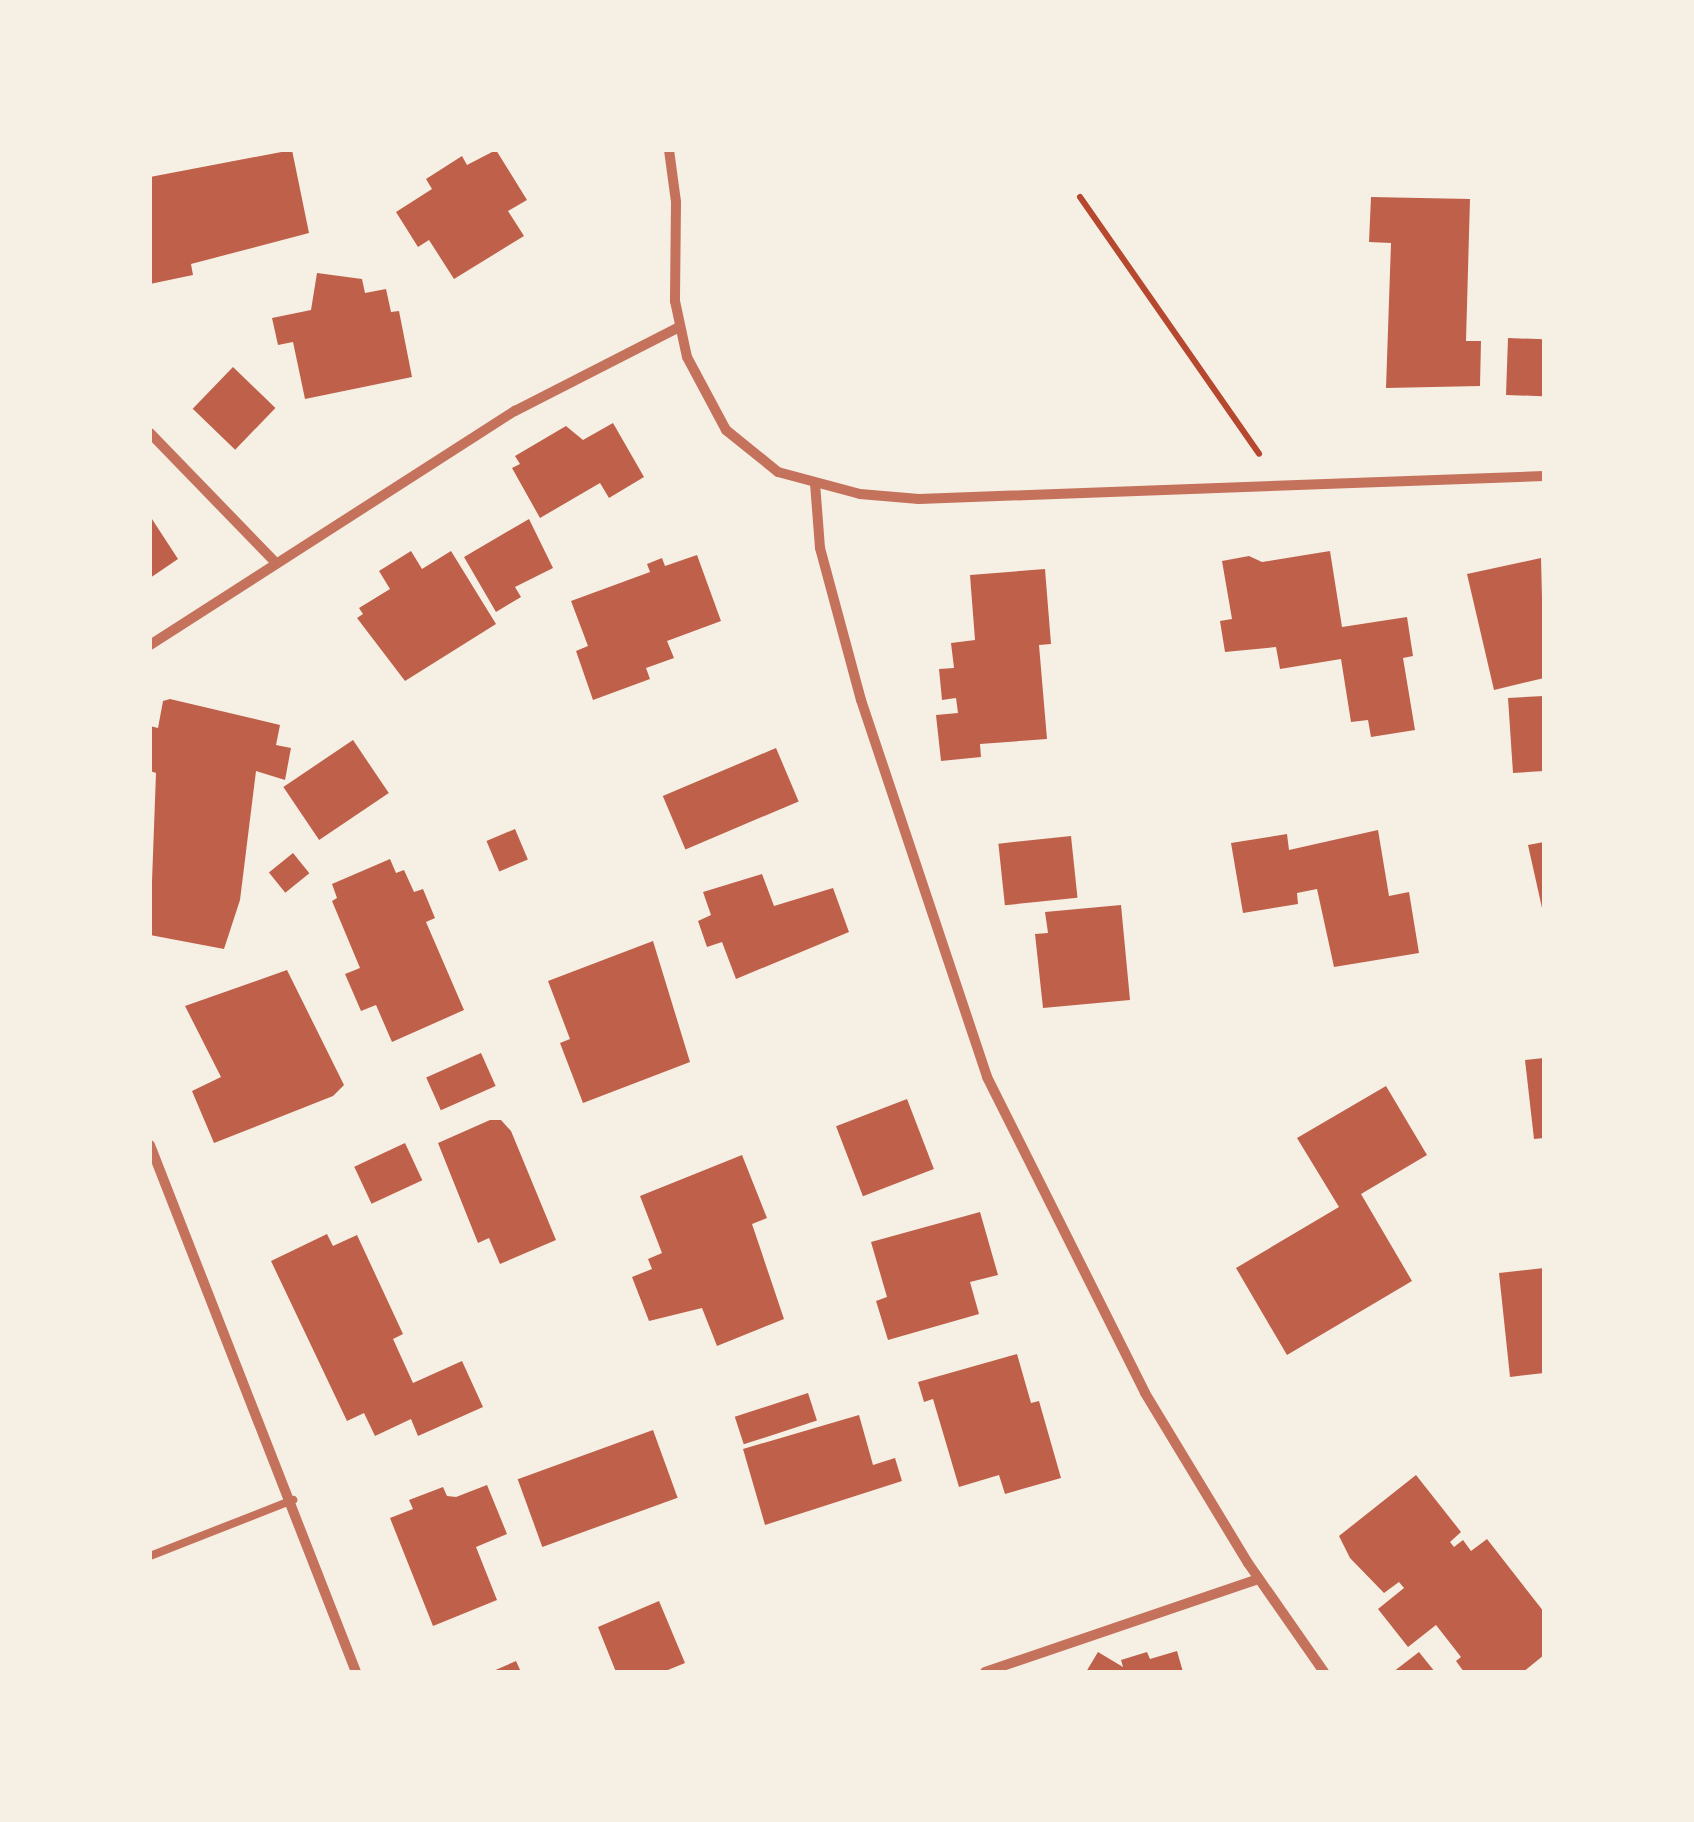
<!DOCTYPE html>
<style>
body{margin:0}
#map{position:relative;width:1694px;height:1822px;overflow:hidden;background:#f6efe4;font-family:"IBM Plex Sans",sans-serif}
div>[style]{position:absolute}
.building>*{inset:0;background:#bf614a;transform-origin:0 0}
.path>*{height:6px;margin:-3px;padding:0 3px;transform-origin:3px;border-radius:3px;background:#b5482f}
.service>*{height:8px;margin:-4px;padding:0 4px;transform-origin:4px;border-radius:4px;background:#c5725c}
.minor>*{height:10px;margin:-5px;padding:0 5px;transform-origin:5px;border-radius:5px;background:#c5725c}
span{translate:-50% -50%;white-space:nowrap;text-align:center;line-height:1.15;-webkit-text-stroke:8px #f6efe4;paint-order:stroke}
.frame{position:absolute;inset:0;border:152px solid #f6efe4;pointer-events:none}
</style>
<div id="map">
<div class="building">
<div style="clip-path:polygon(292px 150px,309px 233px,191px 264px,193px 275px,150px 284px,150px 177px)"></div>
<div style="clip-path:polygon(496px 150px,527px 200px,508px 211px,524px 236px,454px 279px,429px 240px,418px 247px,396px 212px,432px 189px,426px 179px,462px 156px,467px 165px)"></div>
<div style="clip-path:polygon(1371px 197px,1470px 199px,1466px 341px,1481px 341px,1480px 386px,1386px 388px,1391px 243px,1369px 242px)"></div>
<div style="clip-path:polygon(317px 273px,362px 279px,365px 293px,386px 289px,391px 312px,399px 311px,412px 377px,305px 399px,293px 342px,278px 345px,272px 318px,311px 310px)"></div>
<div style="left:1508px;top:338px;width:36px;height:57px;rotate:2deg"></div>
<div style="left:233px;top:367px;width:59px;height:58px;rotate:44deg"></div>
<div style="clip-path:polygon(613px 423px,644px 477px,609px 498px,600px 483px,540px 518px,512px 468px,520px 464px,515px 456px,566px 426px,583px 440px)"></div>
<div style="clip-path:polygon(150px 516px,178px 559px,150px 578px)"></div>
<div style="clip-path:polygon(529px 519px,553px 568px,515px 587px,521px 597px,496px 612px,464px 557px)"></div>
<div style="clip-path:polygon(411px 551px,422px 569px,451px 551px,496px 624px,405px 681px,357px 618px,363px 614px,359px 608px,390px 589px,379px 571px)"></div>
<div style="clip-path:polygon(1330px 551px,1342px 627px,1407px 617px,1413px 656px,1403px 658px,1415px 730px,1371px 737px,1368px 720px,1351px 722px,1341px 659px,1280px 669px,1276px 647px,1225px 652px,1220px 621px,1232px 619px,1222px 561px,1249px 556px,1262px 562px)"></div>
<div style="clip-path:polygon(697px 555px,721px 621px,667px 641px,674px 658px,646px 668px,650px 679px,593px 700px,576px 651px,588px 646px,571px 601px,650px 572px,647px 564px,662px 558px,665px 566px)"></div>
<div style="clip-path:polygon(1541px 558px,1544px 678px,1494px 690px,1467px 574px)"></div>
<div style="clip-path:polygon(1045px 569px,1051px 644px,1039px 645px,1047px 739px,980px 744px,981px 757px,941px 761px,936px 715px,958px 713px,956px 698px,942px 700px,939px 669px,954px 668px,951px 643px,975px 640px,970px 575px)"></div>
<div style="clip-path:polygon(1544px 696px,1544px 771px,1513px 773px,1508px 698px)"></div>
<div style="clip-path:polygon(170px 699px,280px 725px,276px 745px,291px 748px,285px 780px,256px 771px,240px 900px,224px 949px,150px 935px,156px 773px,150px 771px,150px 726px,158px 728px,163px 701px)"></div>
<div style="left:353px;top:740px;width:64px;height:84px;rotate:56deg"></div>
<div style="left:776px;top:748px;width:58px;height:123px;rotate:67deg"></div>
<div style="left:515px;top:829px;width:33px;height:31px;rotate:67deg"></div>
<div style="clip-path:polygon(1378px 830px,1389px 896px,1409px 892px,1419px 953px,1334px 967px,1317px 889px,1297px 893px,1298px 904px,1243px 913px,1231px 843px,1287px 834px,1289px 850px)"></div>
<div style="left:1071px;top:836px;width:62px;height:73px;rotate:84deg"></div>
<div style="clip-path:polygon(1544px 842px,1544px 908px,1542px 908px,1528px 845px)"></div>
<div style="left:293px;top:853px;width:26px;height:31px;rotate:51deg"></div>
<div style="clip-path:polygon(390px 859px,396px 873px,404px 870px,414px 892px,423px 889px,435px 918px,426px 922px,464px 1010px,392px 1042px,376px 1005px,361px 1011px,345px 974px,360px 968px,332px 901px,337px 898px,332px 884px)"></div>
<div style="clip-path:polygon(762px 874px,774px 906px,833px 888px,849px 932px,736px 979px,722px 942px,707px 947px,698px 921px,711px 915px,703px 892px)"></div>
<div style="clip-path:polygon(1121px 905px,1130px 1000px,1043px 1008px,1035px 934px,1048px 933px,1045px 912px)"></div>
<div style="clip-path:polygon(653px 941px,690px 1062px,583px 1103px,560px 1043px,570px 1039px,548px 981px)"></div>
<div style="clip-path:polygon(287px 970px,344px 1085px,333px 1096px,214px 1143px,192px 1091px,221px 1077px,185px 1006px)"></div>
<div style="left:481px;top:1053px;width:36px;height:60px;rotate:66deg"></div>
<div style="clip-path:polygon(1544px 1058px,1544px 1138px,1534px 1139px,1525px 1060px)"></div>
<div style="clip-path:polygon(1386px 1086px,1427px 1155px,1361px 1194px,1412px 1281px,1287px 1355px,1236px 1268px,1339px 1207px,1297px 1138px)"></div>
<div style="left:907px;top:1099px;width:75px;height:76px;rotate:69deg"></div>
<div style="clip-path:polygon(490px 1120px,501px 1120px,511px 1131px,556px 1240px,500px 1264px,489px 1238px,478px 1243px,438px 1143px)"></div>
<div style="left:405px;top:1143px;width:41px;height:56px;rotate:65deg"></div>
<div style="clip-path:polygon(742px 1155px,767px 1218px,752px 1224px,784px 1319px,717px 1346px,702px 1308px,649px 1321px,632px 1277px,652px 1269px,648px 1259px,662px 1253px,640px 1196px)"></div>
<div style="clip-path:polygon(980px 1212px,998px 1275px,970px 1282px,979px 1314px,888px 1340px,876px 1301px,887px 1297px,871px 1242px)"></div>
<div style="clip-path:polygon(327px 1234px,333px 1246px,357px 1235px,403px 1334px,393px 1339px,413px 1383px,462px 1361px,483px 1407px,418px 1436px,411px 1419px,375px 1436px,364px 1413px,347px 1421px,271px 1261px)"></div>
<div style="clip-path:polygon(1544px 1268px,1544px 1373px,1510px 1377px,1499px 1273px)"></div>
<div style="clip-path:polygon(1017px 1354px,1031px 1403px,1039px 1401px,1061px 1478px,1005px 1494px,999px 1475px,959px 1487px,933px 1399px,924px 1402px,918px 1382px)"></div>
<div style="left:808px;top:1393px;width:29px;height:77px;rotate:72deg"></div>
<div style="clip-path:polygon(859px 1415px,873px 1465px,895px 1458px,902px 1481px,765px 1525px,743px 1449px)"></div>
<div style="left:653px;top:1430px;width:72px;height:144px;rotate:70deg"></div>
<div style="clip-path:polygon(1416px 1475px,1461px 1532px,1450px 1542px,1454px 1547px,1463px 1540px,1471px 1551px,1487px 1539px,1544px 1612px,1544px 1655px,1523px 1672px,1464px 1672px,1456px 1661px,1461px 1657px,1436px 1625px,1408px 1647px,1378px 1609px,1404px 1588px,1399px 1582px,1384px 1593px,1350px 1558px,1339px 1536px)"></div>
<div style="clip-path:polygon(487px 1485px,507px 1534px,476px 1547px,497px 1600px,433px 1626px,390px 1518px,413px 1509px,409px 1500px,443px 1487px,447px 1496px,456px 1497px)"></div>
<div style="clip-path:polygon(659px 1601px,685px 1663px,663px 1672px,616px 1672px,598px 1627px)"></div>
<div style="clip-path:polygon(1177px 1651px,1183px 1672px,1086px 1672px,1098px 1652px,1123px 1667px,1121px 1660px,1147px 1652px,1150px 1659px)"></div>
<div style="clip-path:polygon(1419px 1652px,1435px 1672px,1393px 1672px)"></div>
<div style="clip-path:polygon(516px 1661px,521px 1672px,491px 1672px)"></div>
</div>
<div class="path">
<div style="left:1080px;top:197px;width:313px;rotate:55.1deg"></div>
</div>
<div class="service">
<div style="left:150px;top:1556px;width:154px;rotate:-21.4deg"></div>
</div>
<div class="minor">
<div style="left:669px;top:150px;width:52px;rotate:82.3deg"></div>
<div style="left:676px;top:202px;width:99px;rotate:90.6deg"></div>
<div style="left:675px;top:301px;width:57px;rotate:77.9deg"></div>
<div style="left:687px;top:357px;width:83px;rotate:61.9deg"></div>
<div style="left:726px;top:430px;width:67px;rotate:38.9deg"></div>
<div style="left:778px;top:472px;width:85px;rotate:15deg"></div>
<div style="left:860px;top:494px;width:59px;rotate:4.8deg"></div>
<div style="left:919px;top:499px;width:625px;rotate:-2.11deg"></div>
<div style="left:150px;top:433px;width:177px;rotate:45.9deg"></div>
<div style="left:815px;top:483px;width:65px;rotate:85.6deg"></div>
<div style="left:820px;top:548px;width:157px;rotate:74.9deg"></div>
<div style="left:861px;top:700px;width:397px;rotate:71.5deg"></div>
<div style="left:987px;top:1077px;width:353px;rotate:63.4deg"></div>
<div style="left:1145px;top:1393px;width:199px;rotate:58.8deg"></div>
<div style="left:1248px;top:1563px;width:133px;rotate:55.1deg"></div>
<div style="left:150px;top:645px;width:434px;rotate:-32.7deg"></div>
<div style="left:515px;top:411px;width:184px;rotate:-27.1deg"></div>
<div style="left:150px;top:1145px;width:566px;rotate:68.65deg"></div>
<div style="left:985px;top:1672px;width:288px;rotate:-18.8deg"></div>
</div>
<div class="frame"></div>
</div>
